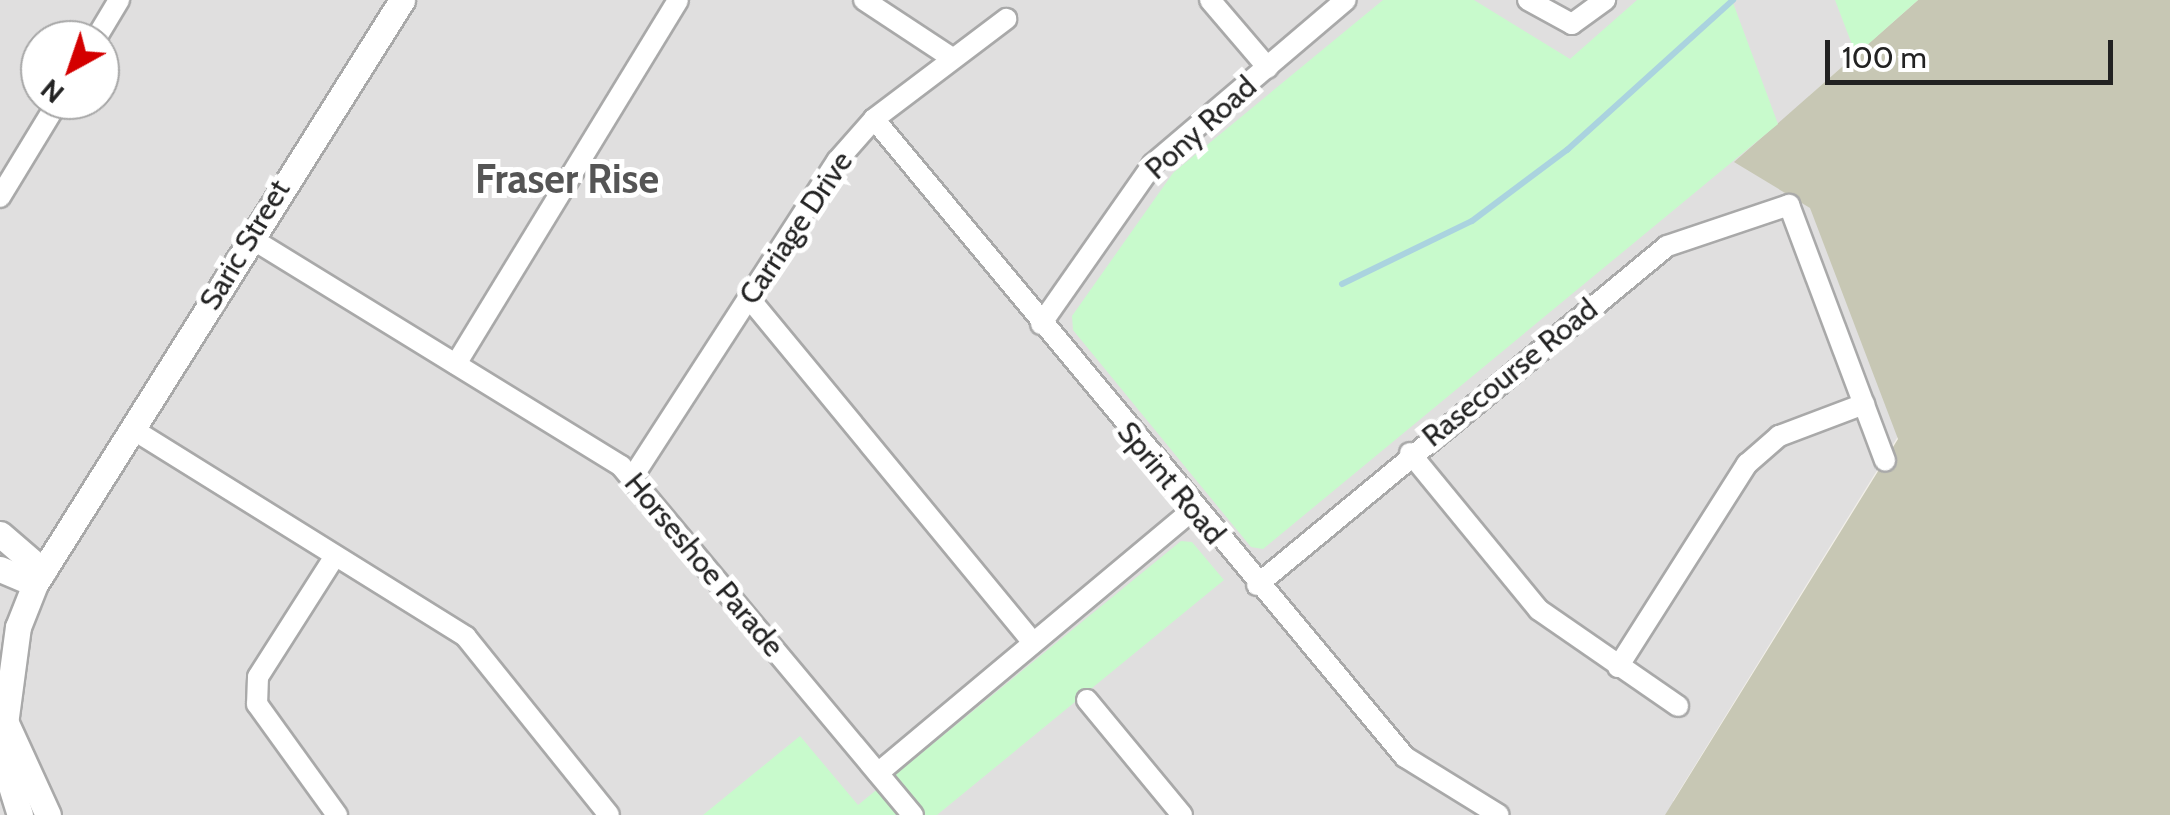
<!DOCTYPE html>
<style>
body{margin:0}
#map{position:relative;width:2170px;height:815px;overflow:hidden;background:#f2efe9;font-family:Cabin,sans-serif}
div>[style]{position:absolute}
.residential>*{inset:0;background:#e0dfdf}
.construction>*{inset:0;background:#c7c7b4}
.park>*{inset:0;background:#c8facc}
.stream>*{height:6px;margin:-3px;padding:0 3px;transform-origin:3px;border-radius:3px;background:#aad3df}
.roads{filter:drop-shadow(2px 0 #a9a9a9) drop-shadow(-2px 0 #a9a9a9) drop-shadow(0 2px #a9a9a9) drop-shadow(0 -2px #a9a9a9)}
.minor>*{height:20px;margin:-10px;padding:0 10px;transform-origin:10px;border-radius:10px;background:#fff}
.tertiary>*{height:25px;margin:-12.5px;padding:0 12.5px;transform-origin:12.5px;border-radius:12.5px;background:#fff}
span{translate:-50% -50%;white-space:nowrap;text-align:center;line-height:1.15;-webkit-text-stroke:10px #fff;paint-order:stroke}
.street-label{font-size:30px;color:#222}
.district-label{font-size:40px;color:#555;font-weight:700}
.north{position:absolute;left:20px;top:20px;width:100px;height:100px;box-sizing:border-box;background:#fff;border:2px solid #a7a7a7;border-radius:50%;rotate:220deg;font-size:28px;font-weight:700;line-height:40px;text-align:center;color:#222}
.north::after{content:'';display:block;margin:auto;width:35px;height:45px;background:#d40000;clip-path:polygon(50% 0,100% 100%,50% 72%,0 100%)}
.scale{position:absolute;left:1825px;top:40px;width:288px;height:45px;box-sizing:border-box;border:5px solid #222;border-top:0;padding-left:12px;font-size:30px;line-height:35px;white-space:nowrap;color:#222;-webkit-text-stroke:8px #fff;paint-order:stroke}
</style>
<div id="map">
<div class="residential">
<div style="clip-path:polygon(evenodd,0 0,1918px 0,1809px 96px,1976px 310px,1673px 801px,1695px 815px,0 815px,0 0,40px 40px,100px 40px,100px 100px,40px 100px,40px 40px)"></div>
</div>
<div class="construction">
<div style="clip-path:polygon(1918px 0,2170px 0,2170px 815px,1665px 815px,1898px 439px,1810px 208px,1734px 162px)"></div>
</div>
<div class="park">
<div style="clip-path:polygon(1383px 0,1474px 0,1570px 59px,1637px 0,1732px 0,1778px 124px,1263px 549px,1251px 547px,1073px 330px,1072px 316px,1173px 173px)"></div>
<div style="clip-path:polygon(1835px 0,1918px 0,1856px 55px)"></div>
<div style="clip-path:polygon(1181px 541px,1192px 542px,1224px 580px,937px 815px,703px 815px,800px 736px,858px 805px)"></div>
</div>
<div class="stream">
<div style="left:1342px;top:284px;width:144px;rotate:-25.9deg"></div>
<div style="left:1472px;top:221px;width:119px;rotate:-36.8deg"></div>
<div style="left:1567px;top:150px;width:224px;rotate:-42.1deg"></div>
</div>
<div class="roads">
<div class="minor">
<div style="left:864px;top:0;width:102px;rotate:33.4deg"></div>
<div style="left:1210px;top:0;width:89px;rotate:49.5deg"></div>
<div style="left:1528px;top:0;width:50px;rotate:28.6deg"></div>
<div style="left:1572px;top:24px;width:41px;rotate:-36deg"></div>
<div style="left:95px;top:40px;width:47px;rotate:-59deg"></div>
<div style="left:874px;top:119px;width:830px;rotate:50.23deg"></div>
<div style="left:1405px;top:757px;width:110px;rotate:31.7deg"></div>
<div style="left:0;top:197px;width:114px;rotate:-58.7deg"></div>
<div style="left:249px;top:237px;width:437px;rotate:31.6deg"></div>
<div style="left:621px;top:466px;width:455px;rotate:50.1deg"></div>
<div style="left:749px;top:298px;width:445px;rotate:50.5deg"></div>
<div style="left:1041px;top:324px;width:195px;rotate:-55deg"></div>
<div style="left:1153px;top:164px;width:253px;rotate:-40.4deg"></div>
<div style="left:456px;top:364px;width:426px;rotate:-58.6deg"></div>
<div style="left:134px;top:430px;width:391px;rotate:31.9deg"></div>
<div style="left:466px;top:637px;width:228px;rotate:51.2deg"></div>
<div style="left:1410px;top:453px;width:203px;rotate:50.6deg"></div>
<div style="left:1539px;top:610px;width:169px;rotate:34.6deg"></div>
<div style="left:632px;top:478px;width:378px;rotate:-57.1deg"></div>
<div style="left:837px;top:161px;width:56px;rotate:-48.6deg"></div>
<div style="left:874px;top:119px;width:166px;rotate:-37.1deg"></div>
<div style="left:335px;top:556px;width:143px;rotate:122.5deg"></div>
<div style="left:258px;top:677px;width:27px;rotate:92deg"></div>
<div style="left:257px;top:704px;width:137px;rotate:54.2deg"></div>
<div style="left:1257px;top:585px;width:532px;rotate:-39.58deg"></div>
<div style="left:1667px;top:246px;width:129px;rotate:-18.6deg"></div>
<div style="left:1789px;top:205px;width:273px;rotate:69.4deg"></div>
<div style="left:1618px;top:667px;width:241px;rotate:-57.6deg"></div>
<div style="left:1747px;top:464px;width:43px;rotate:-41.2deg"></div>
<div style="left:1779px;top:436px;width:91px;rotate:-20.6deg"></div>
<div style="left:1087px;top:700px;width:149px;rotate:50.4deg"></div>
<div style="left:878px;top:773px;width:410px;rotate:-39.9deg"></div>
</div>
<div class="tertiary">
<div style="left:0;top:534px;width:57px;rotate:40.7deg"></div>
<div style="left:0;top:569px;width:38px;rotate:23deg"></div>
<div style="left:5px;top:721px;width:103px;rotate:65.4deg"></div>
<div style="left:20px;top:815px;width:64px;rotate:-107.3deg"></div>
<div style="left:1px;top:754px;width:128px;rotate:-82.4deg"></div>
<div style="left:18px;top:627px;width:46px;rotate:-68.4deg"></div>
<div style="left:35px;top:584px;width:690px;rotate:-57.85deg"></div>
</div>
</div>
<div class="street-label">
<span style="left:1201px;top:128px;rotate:-42deg">Pony Road</span>
<span style="left:796px;top:228px;rotate:-56deg">Carriage Drive</span>
<span style="left:245px;top:245px;rotate:-59deg">Saric Street</span>
<span style="left:1510px;top:373px;rotate:-39deg">Rasecourse Road</span>
<span style="left:1171px;top:483px;rotate:50deg">Sprint Road</span>
<span style="left:704px;top:565px;rotate:50deg">Horseshoe Parade</span>
</div>
<div class="district-label">
<span style="left:567px;top:179px">Fraser Rise</span>
</div>
<div class="north">N</div>
<div class="scale">100 m</div>
</div>
